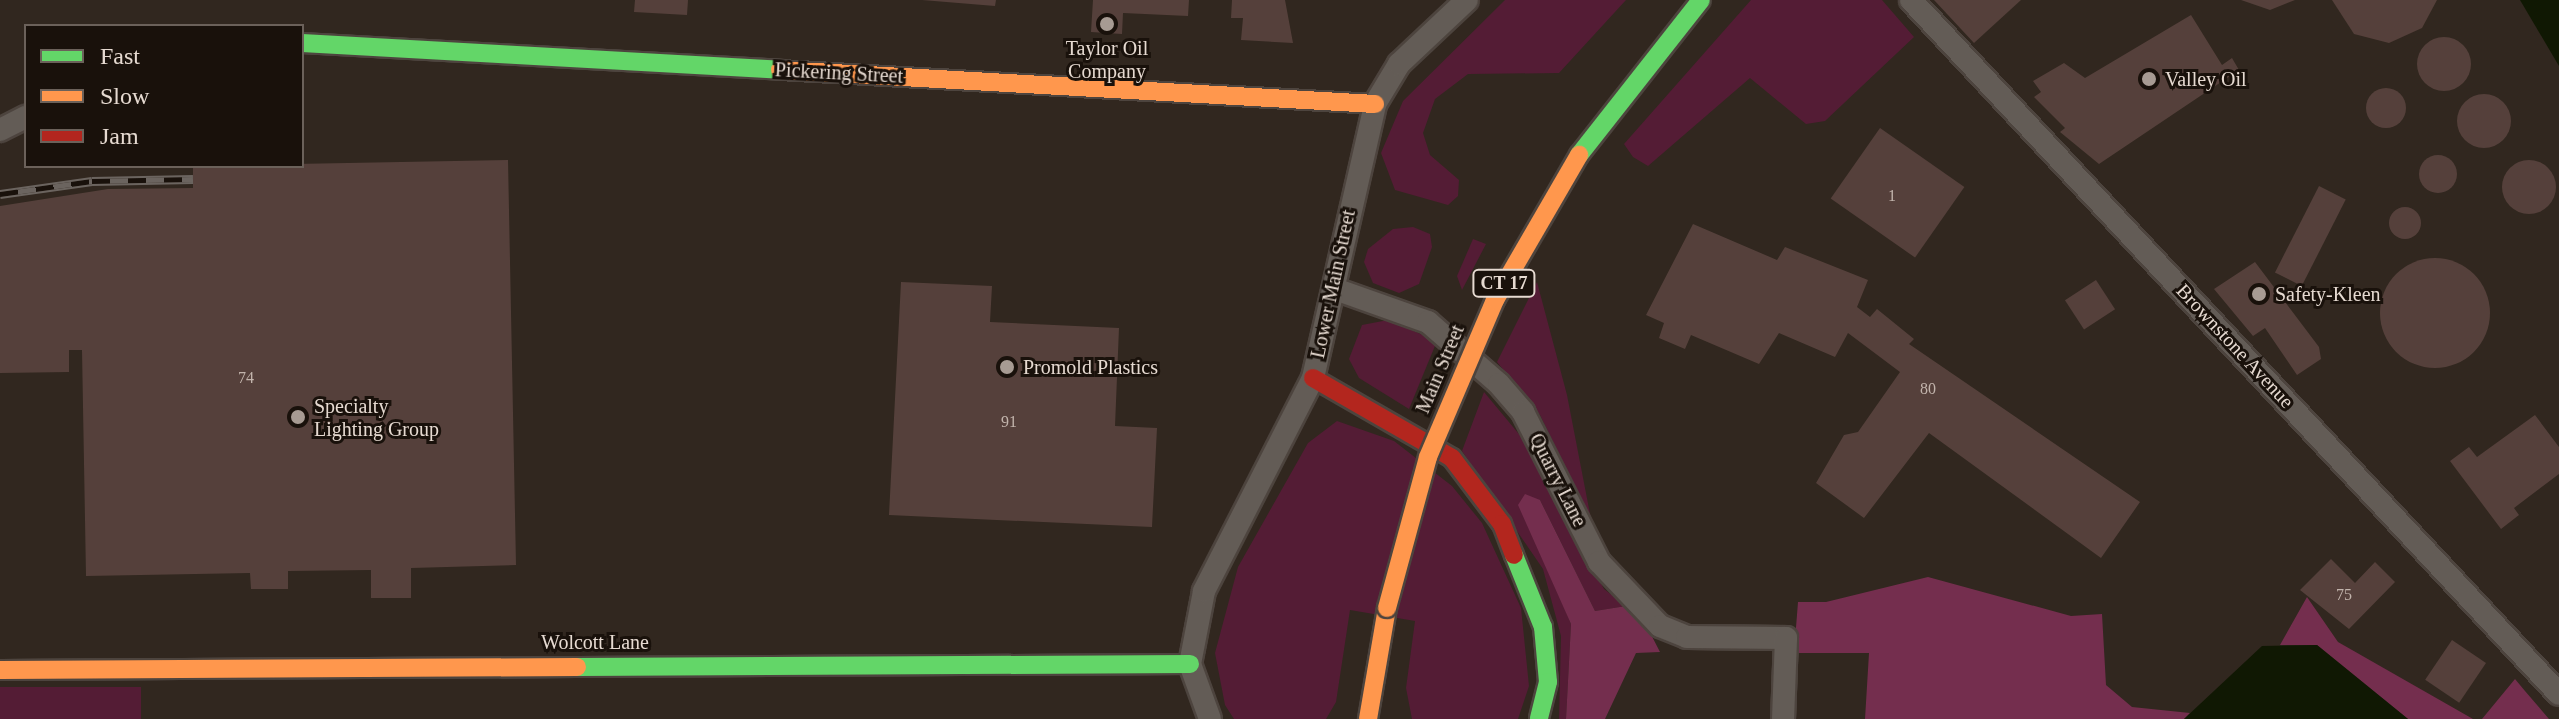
<!DOCTYPE html>
<style>
body{margin:0}
#map{position:relative;width:2559px;height:719px;overflow:hidden;background:#31271f;font-family:Georgia,serif}
div>[style]{position:absolute}
.green>*{inset:0;background:#541c35;transform-origin:0 0}
.forest>*{inset:0;background:#742e4e}
.water>*{inset:0;background:#101803}
.building>*{inset:0;background:#55403b;transform-origin:0 0}
.round{border-radius:50%}
.roads{filter:drop-shadow(2px 0 #4d443e) drop-shadow(-2px 0 #4d443e) drop-shadow(0 2px #4d443e) drop-shadow(0 -2px #4d443e)}
.street>*{height:22px;margin:-11px;padding:0 11px;transform-origin:11px;border-radius:11px;background:#635c56}
.fast>*{height:18px;margin:-9px;padding:0 9px;transform-origin:9px;border-radius:9px;background:#63d668}
.slow>*{height:18px;margin:-9px;padding:0 9px;transform-origin:9px;border-radius:9px;background:#ff974d}
.jam>*{height:18px;margin:-9px;padding:0 9px;transform-origin:9px;border-radius:9px;background:#b3261e}
.rail>*{height:9px;margin-top:-4.5px;transform-origin:0;background:repeating-linear-gradient(90deg,#19110b 0 18px,#6b645f 0 36px);box-sizing:border-box;border-block:2px solid #6b645f}
.bridges{filter:drop-shadow(2px 0 #4d443e) drop-shadow(-2px 0 #4d443e) drop-shadow(0 2px #4d443e) drop-shadow(0 -2px #4d443e)}
.fast-bridge>*{height:18px;margin:-9px;padding:0 9px;transform-origin:9px;border-radius:9px;background:#63d668}
.slow-bridge>*{height:18px;margin:-9px;padding:0 9px;transform-origin:9px;border-radius:9px;background:#ff974d}
.dots>*{width:22px;height:22px;translate:-50% -50%;box-sizing:border-box;border:4px solid #19110b;border-radius:50%}
span{translate:-50% -50%;white-space:nowrap;text-align:center;line-height:1.15;-webkit-text-stroke:6px #19110b;paint-order:stroke}
.number-label{font-size:16px;color:#c2b4ac}
.number-label span{-webkit-text-stroke-width:0}
.shield-label span{padding:2px 6px;background:#19110b;border:2px solid;border-radius:6px;-webkit-text-stroke-width:0}
.shield-label{font-size:18px;color:#e6dad1;font-weight:700}
.poi-label{font-size:20px;color:#e6dad1}
.left{translate:0 -50%;text-align:left}
.street-label{font-size:20px;color:#e6dad1}
.legend{position:absolute;left:24px;top:24px;width:280px;height:144px;box-sizing:border-box;background:#19110b;border:2px solid #6b615a;margin:0;padding:10px 14px;list-style:none;font-size:24px;color:#e6dad1}
.legend li{display:flex;align-items:center;gap:16px;height:40px}
.legend b{width:40px;border:2px solid #6b615a}
</style>
<div id="map">
<div class="green">
<div style="clip-path:polygon(1505px 0,1626px 0,1559px 73px,1468px 74px,1435px 99px,1423px 133px,1430px 155px,1459px 180px,1458px 196px,1448px 205px,1395px 190px,1381px 153px,1403px 101px)"></div>
<div style="clip-path:polygon(1751px 0,1882px 0,1914px 37px,1825px 121px,1806px 124px,1750px 78px,1648px 166px,1633px 157px,1624px 144px)"></div>
<div style="clip-path:polygon(1413px 227px,1430px 234px,1432px 247px,1419px 284px,1399px 293px,1373px 283px,1364px 262px,1368px 249px,1393px 229px)"></div>
<div style="clip-path:polygon(1473px 239px,1486px 244px,1462px 290px,1457px 276px)"></div>
<div style="clip-path:polygon(1537px 282px,1567px 395px,1591px 519px,1540px 415px,1497px 362px)"></div>
<div style="clip-path:polygon(1388px 320px,1437px 341px,1409px 409px,1359px 378px,1349px 359px,1362px 325px)"></div>
<div style="clip-path:polygon(1484px 392px,1523px 439px,1604px 589px,1626px 606px,1595px 611px,1540px 500px,1547px 564px,1571px 624px,1566px 719px,1559px 719px,1561px 636px,1543px 569px,1462px 451px)"></div>
<div style="clip-path:polygon(1337px 421px,1394px 441px,1452px 486px,1482px 523px,1521px 608px,1529px 686px,1518px 719px,1412px 719px,1406px 688px,1415px 621px,1350px 610px,1336px 702px,1326px 719px,1234px 719px,1225px 705px,1215px 653px,1238px 567px,1308px 443px)"></div>
<div style="left:141px;top:687px;width:32px;height:141px;rotate:90deg"></div>
</div>
<div class="forest">
<div style="clip-path:polygon(1525px 494px,1540px 500px,1595px 611px,1626px 606px,1643px 619px,1660px 652px,1636px 653px,1605px 719px,1566px 719px,1571px 624px,1518px 505px)"></div>
<div style="clip-path:polygon(1928px 577px,2071px 616px,2102px 614px,2106px 685px,2132px 707px,2190px 713px,2184px 719px,1865px 719px,1869px 653px,1794px 653px,1798px 602px,1826px 602px)"></div>
<div style="clip-path:polygon(2307px 597px,2338px 642px,2473px 719px,2408px 719px,2317px 645px,2280px 645px)"></div>
<div style="clip-path:polygon(2515px 679px,2525px 691px,2549px 719px,2482px 719px)"></div>
</div>
<div class="water">
<div style="clip-path:polygon(2520px 0,2559px 0,2559px 66px)"></div>
<div style="clip-path:polygon(2317px 645px,2408px 719px,2184px 719px,2262px 646px)"></div>
</div>
<div class="building">
<div style="clip-path:polygon(635px 0,688px 0,687px 15px,634px 12px)"></div>
<div style="clip-path:polygon(922px 0,996px 0,995px 6px)"></div>
<div style="clip-path:polygon(1093px 0,1189px 0,1188px 16px,1123px 13px,1122px 34px,1091px 32px)"></div>
<div style="clip-path:polygon(1232px 0,1285px 0,1293px 43px,1241px 40px,1243px 18px,1231px 18px)"></div>
<div style="clip-path:polygon(1934px 0,2021px 0,1974px 43px)"></div>
<div style="clip-path:polygon(2241px 0,2295px 0,2270px 10px)"></div>
<div style="clip-path:polygon(2332px 0,2437px 0,2422px 28px,2389px 43px,2354px 34px)"></div>
<div style="clip-path:polygon(2191px 15px,2222px 65px,2232px 58px,2239px 70px,2099px 164px,2060px 132px,2065px 128px,2034px 97px,2041px 92px,2033px 81px,2064px 63px,2085px 78px)"></div>
<div class="round" style="left:2417px;top:37px;width:54px;height:54px"></div>
<div class="round" style="left:2366px;top:88px;width:40px;height:40px"></div>
<div class="round" style="left:2457px;top:94px;width:54px;height:54px"></div>
<div style="left:1880px;top:128px;width:103px;height:86px;rotate:35deg"></div>
<div class="round" style="left:2419px;top:155px;width:38px;height:38px"></div>
<div class="round" style="left:2502px;top:160px;width:54px;height:54px"></div>
<div style="clip-path:polygon(508px 160px,516px 565px,411px 568px,411px 598px,371px 598px,371px 570px,288px 571px,288px 589px,251px 589px,250px 573px,86px 576px,82px 350px,69px 350px,69px 372px,0 373px,0 206px,108px 189px,193px 188px,193px 166px)"></div>
<div style="left:2319px;top:186px;width:30px;height:97px;rotate:27deg"></div>
<div class="round" style="left:2389px;top:207px;width:32px;height:32px"></div>
<div style="clip-path:polygon(1693px 224px,1777px 260px,1785px 247px,1868px 280px,1857px 307px,1870px 317px,1877px 309px,1914px 339px,1909px 344px,2140px 502px,2101px 558px,1929px 433px,1864px 518px,1816px 483px,1844px 435px,1858px 432px,1900px 372px,1848px 333px,1835px 357px,1779px 333px,1759px 364px,1691px 335px,1685px 349px,1659px 338px,1664px 323px,1646px 315px)"></div>
<div class="round" style="left:2380px;top:258px;width:110px;height:110px"></div>
<div style="clip-path:polygon(2255px 262px,2319px 347px,2321px 359px,2297px 375px,2265px 328px,2253px 336px,2214px 289px)"></div>
<div style="left:2096px;top:280px;width:35px;height:37px;rotate:57deg"></div>
<div style="clip-path:polygon(901px 282px,992px 286px,990px 322px,1119px 328px,1115px 426px,1157px 428px,1152px 527px,889px 515px)"></div>
<div style="clip-path:polygon(2535px 415px,2559px 447px,2559px 474px,2514px 508px,2519px 515px,2501px 529px,2450px 461px,2469px 447px,2477px 457px)"></div>
<div style="clip-path:polygon(2331px 559px,2355px 583px,2375px 562px,2395px 582px,2349px 629px,2300px 590px)"></div>
<div style="left:2452px;top:640px;width:41px;height:48px;rotate:34deg"></div>
</div>
<div class="roads">
<div class="street">
<div style="left:1911px;top:0;width:949px;rotate:46.96deg"></div>
<div style="left:0;top:130px;width:29px;rotate:-27deg"></div>
<div style="left:1335px;top:289px;width:99px;rotate:19.5deg"></div>
<div style="left:1428px;top:322px;width:94px;rotate:41.1deg"></div>
<div style="left:1499px;top:384px;width:37px;rotate:49deg"></div>
<div style="left:1523px;top:412px;width:168px;rotate:63.1deg"></div>
<div style="left:1599px;top:562px;width:88px;rotate:46.4deg"></div>
<div style="left:1660px;top:626px;width:29px;rotate:22deg"></div>
<div style="left:1687px;top:637px;width:99px;rotate:0.6deg"></div>
<div style="left:1786px;top:638px;width:81px;rotate:92.1deg"></div>
<div style="left:1210px;top:719px;width:59px;rotate:-110deg"></div>
<div style="left:1190px;top:664px;width:74px;rotate:-79.1deg"></div>
<div style="left:1204px;top:591px;width:239px;rotate:-62.9deg"></div>
<div style="left:1313px;top:378px;width:281px;rotate:-77.2deg"></div>
<div style="left:1375px;top:104px;width:47px;rotate:-59deg"></div>
<div style="left:1399px;top:64px;width:93px;rotate:-43.3deg"></div>
</div>
<div class="fast">
<div style="left:302px;top:43px;width:479px;rotate:3.2deg"></div>
<div style="left:1514px;top:555px;width:78px;rotate:68.1deg"></div>
<div style="left:1543px;top:627px;width:55px;rotate:84.8deg"></div>
<div style="left:1548px;top:682px;width:38px;rotate:104deg"></div>
<div style="left:577px;top:667px;width:613px;rotate:-0.28deg"></div>
</div>
<div class="slow">
<div style="left:780px;top:70px;width:596px;rotate:3.27deg"></div>
<div style="left:0;top:670px;width:577px;rotate:-0.3deg"></div>
<div style="left:1368px;top:719px;width:113px;rotate:-80.3deg"></div>
</div>
<div class="jam">
<div style="left:1313px;top:378px;width:160px;rotate:29.9deg"></div>
<div style="left:1452px;top:458px;width:83px;rotate:52.9deg"></div>
<div style="left:1502px;top:524px;width:33px;rotate:69deg"></div>
</div>
</div>
<div class="rail">
<div style="left:0;top:194px;width:93px;rotate:-8deg"></div>
<div style="left:92px;top:181px;width:101px;rotate:-1.1deg"></div>
</div>
<div class="bridges">
<div class="fast-bridge">
<div style="left:1579px;top:155px;width:197px;rotate:-51.8deg"></div>
</div>
<div class="slow-bridge">
<div style="left:1387px;top:608px;width:156px;rotate:-74.8deg"></div>
<div style="left:1428px;top:457px;width:171px;rotate:-66.9deg"></div>
<div style="left:1495px;top:300px;width:168px;rotate:-59.9deg"></div>
</div>
</div>
<div class="dots">
<div style="left:1107px;top:24px;background:#a79b93"></div>
<div style="left:2149px;top:79px;background:#a79b93"></div>
<div style="left:2259px;top:294px;background:#a79b93"></div>
<div style="left:1007px;top:367px;background:#a79b93"></div>
<div style="left:298px;top:417px;background:#a79b93"></div>
</div>
<div class="number-label">
<span style="left:1892px;top:196px">1</span>
<span style="left:246px;top:378px">74</span>
<span style="left:1928px;top:389px">80</span>
<span style="left:1009px;top:422px">91</span>
<span style="left:2344px;top:595px">75</span>
</div>
<div class="shield-label">
<span style="left:1504px;top:283px">CT 17</span>
</div>
<div class="poi-label">
<span style="left:1107px;top:60px">Taylor Oil<br>Company</span>
<span class="left" style="left:2165px;top:79px">Valley Oil</span>
<span class="left" style="left:2275px;top:294px">Safety-Kleen</span>
<span class="left" style="left:1023px;top:367px">Promold Plastics</span>
<span class="left" style="left:314px;top:418px">Specialty<br>Lighting Group</span>
</div>
<div class="street-label">
<span style="left:839px;top:73px;rotate:3deg">Pickering Street</span>
<span style="left:1333px;top:284px;rotate:-78deg">Lower Main Street</span>
<span style="left:2235px;top:346px;rotate:47deg">Brownstone Avenue</span>
<span style="left:1440px;top:369px;rotate:-67deg">Main Street</span>
<span style="left:1558px;top:480px;rotate:63deg">Quarry Lane</span>
<span style="left:595px;top:642px">Wolcott Lane</span>
</div>
<ul class="legend">
<li><b style="height:10px;background:#63d668"></b>Fast</li>
<li><b style="height:10px;background:#ff974d"></b>Slow</li>
<li><b style="height:10px;background:#b3261e"></b>Jam</li>
</ul>
</div>
